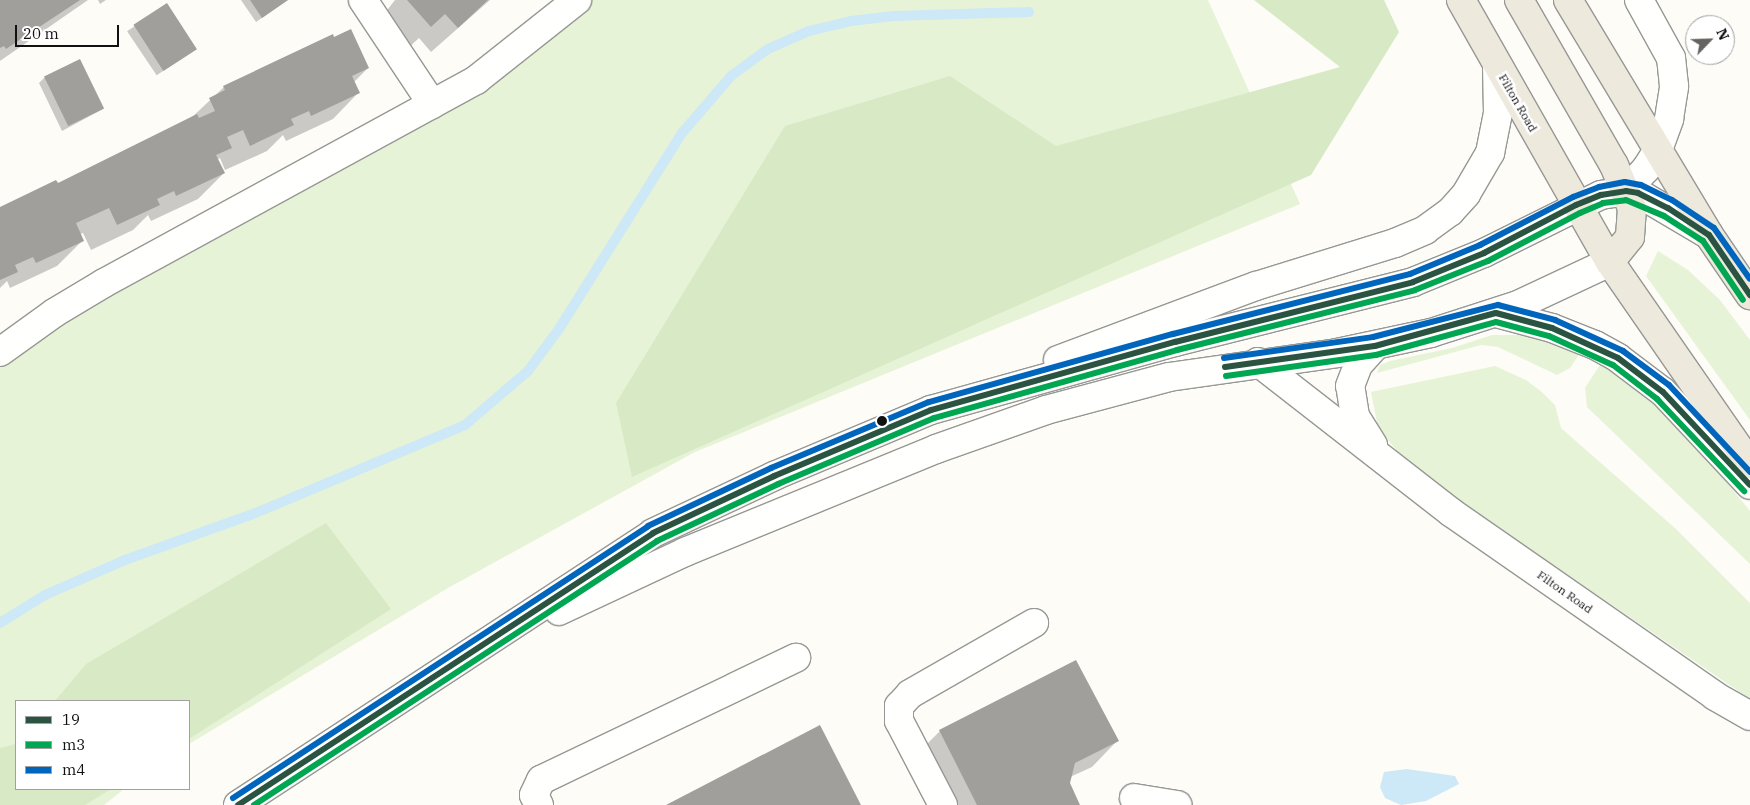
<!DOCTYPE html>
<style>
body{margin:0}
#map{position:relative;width:1750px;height:805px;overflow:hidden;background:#fdfcf7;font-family:"IBM Plex Serif",serif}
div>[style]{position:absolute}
.green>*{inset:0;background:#e7f3d7}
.forest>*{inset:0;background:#d8eac5}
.water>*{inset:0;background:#cde8f7}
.shadow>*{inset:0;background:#0003;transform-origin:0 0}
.stream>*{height:10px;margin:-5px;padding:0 5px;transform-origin:5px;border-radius:5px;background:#cde8f7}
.building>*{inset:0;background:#a19f9c;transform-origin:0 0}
.roads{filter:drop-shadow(1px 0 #979795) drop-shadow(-1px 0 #979795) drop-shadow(0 1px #979795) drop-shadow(0 -1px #979795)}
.minor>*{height:28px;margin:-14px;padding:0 14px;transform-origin:14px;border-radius:14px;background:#fffffe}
.major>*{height:28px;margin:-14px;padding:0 14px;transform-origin:14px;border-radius:14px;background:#ede9dc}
.bus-1>*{height:6px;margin:-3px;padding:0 3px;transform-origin:3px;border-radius:3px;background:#2b5341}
.bus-2>*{height:6px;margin:-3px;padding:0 3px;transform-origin:3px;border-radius:3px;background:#00a651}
.bus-3>*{height:6px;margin:-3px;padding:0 3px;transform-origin:3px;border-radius:3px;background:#0065bd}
.dots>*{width:14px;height:14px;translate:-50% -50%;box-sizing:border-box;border:2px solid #fff;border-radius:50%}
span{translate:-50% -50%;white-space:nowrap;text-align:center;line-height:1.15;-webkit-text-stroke:5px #fff;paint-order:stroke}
.street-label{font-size:12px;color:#111}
.legend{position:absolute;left:15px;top:700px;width:175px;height:90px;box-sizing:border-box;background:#fff;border:1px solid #a0a0a0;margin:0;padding:6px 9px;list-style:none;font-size:15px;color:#111}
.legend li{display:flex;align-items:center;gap:10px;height:25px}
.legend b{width:25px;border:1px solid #a0a0a0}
.north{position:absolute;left:1685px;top:15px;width:50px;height:50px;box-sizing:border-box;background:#fff;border:1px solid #a0a0a0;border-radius:50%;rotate:66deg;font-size:14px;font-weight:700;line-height:20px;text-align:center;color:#111}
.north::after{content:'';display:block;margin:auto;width:18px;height:22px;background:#646362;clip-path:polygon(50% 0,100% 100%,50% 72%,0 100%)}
.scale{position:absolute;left:15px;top:25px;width:104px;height:22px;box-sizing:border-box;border:2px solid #111;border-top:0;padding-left:6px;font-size:15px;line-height:18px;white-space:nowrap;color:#111;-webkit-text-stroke:4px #fff;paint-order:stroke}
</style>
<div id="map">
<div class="green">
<div style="clip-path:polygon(577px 0,1208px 0,1300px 204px,695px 452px,448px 588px,189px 744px,189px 701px,16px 701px,16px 789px,124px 789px,104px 805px,0 805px,0 352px,395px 124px)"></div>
<div style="clip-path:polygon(1658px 251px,1688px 270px,1720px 300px,1750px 340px,1750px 420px,1646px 276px)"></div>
<div style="clip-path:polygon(1492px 335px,1533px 335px,1583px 349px,1570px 368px,1557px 375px,1498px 347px,1481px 345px,1377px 373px,1380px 365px,1390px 361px,1452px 348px)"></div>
<div style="clip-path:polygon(1603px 360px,1632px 380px,1693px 441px,1750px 511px,1750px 564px,1587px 407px,1585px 388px)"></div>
<div style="clip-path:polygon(1495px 366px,1526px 380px,1543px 393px,1555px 405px,1561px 428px,1676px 529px,1750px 603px,1750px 699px,1433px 483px,1404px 459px,1378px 428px,1371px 392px)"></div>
</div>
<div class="forest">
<div style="clip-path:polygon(1254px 0,1384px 0,1399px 32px,1311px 175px,632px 477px,616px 403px,785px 126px,950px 76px,1056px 146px,1340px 67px)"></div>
<div style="clip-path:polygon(326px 523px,391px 609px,189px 739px,189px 701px,55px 701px,86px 664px)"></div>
<div style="clip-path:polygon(16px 744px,16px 789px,111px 789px,85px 805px,0 805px,0 748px)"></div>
</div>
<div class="water">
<div style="clip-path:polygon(1407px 769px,1455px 776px,1459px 784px,1426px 801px,1401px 805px,1385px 798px,1380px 787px,1384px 772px)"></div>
</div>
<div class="shadow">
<div style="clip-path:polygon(0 0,88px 0,0 61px)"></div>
<div style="clip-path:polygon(98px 0,106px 0,100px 4px)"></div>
<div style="clip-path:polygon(241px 0,288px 0,256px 22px)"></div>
<div style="clip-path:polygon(395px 0,490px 0,431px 52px,419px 38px,405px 51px,378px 22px)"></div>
<div style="left:166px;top:5px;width:53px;height:47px;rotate:56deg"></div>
<div style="clip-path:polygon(368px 68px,354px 82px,358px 93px,333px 119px,286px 141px,283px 135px,267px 151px,225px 170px,220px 158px,217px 160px,224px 173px,198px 199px,151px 221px,148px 215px,133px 230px,91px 250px,83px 233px,80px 234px,83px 240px,57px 266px,10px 288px,7px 281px,0 288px,0 208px,57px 185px,189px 120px,224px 87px)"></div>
<div style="clip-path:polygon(45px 77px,103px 109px,62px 131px,39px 83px)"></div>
<div style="clip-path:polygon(1076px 661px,1117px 741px,1092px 767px,1070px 777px,1069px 784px,1079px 805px,939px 805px,914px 757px,940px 731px)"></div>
</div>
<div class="stream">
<div style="left:0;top:623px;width:53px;rotate:-31.9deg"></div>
<div style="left:45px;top:595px;width:87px;rotate:-23.6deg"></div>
<div style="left:125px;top:560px;width:141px;rotate:-19.8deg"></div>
<div style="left:258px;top:512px;width:225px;rotate:-22.8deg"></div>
<div style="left:465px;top:425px;width:83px;rotate:-40.6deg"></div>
<div style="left:528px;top:371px;width:52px;rotate:-53.6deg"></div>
<div style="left:559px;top:329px;width:231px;rotate:-57.9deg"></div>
<div style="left:682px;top:133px;width:75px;rotate:-49.3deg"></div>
<div style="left:731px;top:76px;width:46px;rotate:-36.1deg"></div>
<div style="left:768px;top:49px;width:45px;rotate:-23.7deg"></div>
<div style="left:809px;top:31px;width:43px;rotate:-13.4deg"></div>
<div style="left:851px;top:21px;width:43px;rotate:-6.6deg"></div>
<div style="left:894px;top:16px;width:135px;rotate:-1.7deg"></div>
</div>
<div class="building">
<div style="clip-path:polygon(0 0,80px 0,6px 49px,4px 46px,0 48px)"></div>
<div style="clip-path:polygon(250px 0,288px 0,262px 18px)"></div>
<div style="clip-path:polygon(407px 0,488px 0,458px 28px,445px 14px,431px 27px)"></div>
<div style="left:167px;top:3px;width:55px;height:40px;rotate:57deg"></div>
<div style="clip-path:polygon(351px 29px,369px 68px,352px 76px,360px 93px,311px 116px,309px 111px,291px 119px,294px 125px,250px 146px,243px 130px,227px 137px,232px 148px,216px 155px,225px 173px,176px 196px,174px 191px,157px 199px,160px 205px,117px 225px,109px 208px,76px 223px,84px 241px,36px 263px,33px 257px,15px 265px,18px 272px,0 280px,0 207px,56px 180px,58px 183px,197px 114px,199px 118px,215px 111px,209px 98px,225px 90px,223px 86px,333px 34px,334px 37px)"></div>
<div style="left:80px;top:59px;width:55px;height:40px;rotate:64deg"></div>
<div style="clip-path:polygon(1076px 660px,1119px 741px,1075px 763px,1070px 783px,1080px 805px,977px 805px,939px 730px)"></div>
<div style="clip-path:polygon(820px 725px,861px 805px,666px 805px)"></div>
</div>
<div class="roads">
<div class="minor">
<div style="left:363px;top:0;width:125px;rotate:56.4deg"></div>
<div style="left:1626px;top:191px;width:30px;rotate:-48deg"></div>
<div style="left:1646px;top:169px;width:22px;rotate:-58deg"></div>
<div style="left:1658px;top:150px;width:33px;rotate:-70deg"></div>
<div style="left:1669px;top:119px;width:33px;rotate:-81deg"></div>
<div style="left:1674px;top:86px;width:28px;rotate:-96deg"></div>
<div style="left:1671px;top:58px;width:66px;rotate:-118.9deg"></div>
<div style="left:1496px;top:313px;width:58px;rotate:15deg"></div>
<div style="left:1552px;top:328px;width:46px;rotate:21.6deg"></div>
<div style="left:1595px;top:345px;width:26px;rotate:29deg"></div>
<div style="left:1618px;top:358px;width:56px;rotate:37.1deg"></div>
<div style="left:1663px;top:392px;width:127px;rotate:46.9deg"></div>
<div style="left:0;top:352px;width:67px;rotate:-35.8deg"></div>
<div style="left:54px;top:313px;width:58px;rotate:-31deg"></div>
<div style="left:104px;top:283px;width:424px;rotate:-28.6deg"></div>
<div style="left:476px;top:80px;width:129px;rotate:-38.4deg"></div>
<div style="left:1058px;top:360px;width:211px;rotate:-20.5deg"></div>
<div style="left:1256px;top:286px;width:145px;rotate:-17.2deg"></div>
<div style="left:1395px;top:243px;width:33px;rotate:-23deg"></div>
<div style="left:1425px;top:230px;width:31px;rotate:-36deg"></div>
<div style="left:1450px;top:212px;width:24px;rotate:-48deg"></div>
<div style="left:1466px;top:194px;width:48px;rotate:-59.7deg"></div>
<div style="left:1490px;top:153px;width:41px;rotate:-78.7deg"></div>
<div style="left:1498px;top:113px;width:46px;rotate:-91.2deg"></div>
<div style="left:1258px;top:362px;width:246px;rotate:37.9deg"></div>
<div style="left:1452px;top:513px;width:320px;rotate:34.8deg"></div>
<div style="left:1715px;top:696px;width:40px;rotate:29.7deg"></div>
<div style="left:1373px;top:445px;width:34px;rotate:-122deg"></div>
<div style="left:1355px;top:416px;width:30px;rotate:-99deg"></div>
<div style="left:1350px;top:386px;width:22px;rotate:-69deg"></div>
<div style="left:1358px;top:365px;width:25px;rotate:-48deg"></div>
<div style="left:559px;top:611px;width:139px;rotate:-25.1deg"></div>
<div style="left:685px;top:552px;width:271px;rotate:-22.3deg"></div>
<div style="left:936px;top:449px;width:117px;rotate:-19.5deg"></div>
<div style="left:1046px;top:410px;width:127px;rotate:-15deg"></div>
<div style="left:1169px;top:377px;width:170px;rotate:-8.1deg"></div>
<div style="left:1337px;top:353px;width:96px;rotate:-12deg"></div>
<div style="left:1431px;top:333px;width:91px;rotate:-17.8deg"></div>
<div style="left:1518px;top:305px;width:102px;rotate:-25.1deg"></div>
<div style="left:1134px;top:798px;width:44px;rotate:9.2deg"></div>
<div style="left:238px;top:805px;width:496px;rotate:-33.2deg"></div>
<div style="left:653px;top:533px;width:134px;rotate:-25.2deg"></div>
<div style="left:774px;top:476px;width:170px;rotate:-22.8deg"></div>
<div style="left:931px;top:410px;width:253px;rotate:-15.6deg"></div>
<div style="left:1175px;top:342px;width:245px;rotate:-14.1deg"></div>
<div style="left:1413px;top:282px;width:77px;rotate:-22.2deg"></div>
<div style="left:1484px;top:253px;width:131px;rotate:-26.4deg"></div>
<div style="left:1601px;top:195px;width:25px;rotate:-9deg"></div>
<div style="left:1626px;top:191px;width:12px;rotate:9deg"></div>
<div style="left:1638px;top:193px;width:82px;rotate:30.6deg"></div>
<div style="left:539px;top:805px;width:11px;rotate:-117deg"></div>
<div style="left:534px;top:795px;width:17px;rotate:-65deg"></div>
<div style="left:541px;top:780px;width:283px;rotate:-25.6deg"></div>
<div style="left:943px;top:805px;width:95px;rotate:-117.6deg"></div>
<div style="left:899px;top:721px;width:15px;rotate:-90deg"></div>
<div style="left:899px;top:706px;width:16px;rotate:-47deg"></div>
<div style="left:910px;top:694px;width:143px;rotate:-29.8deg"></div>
</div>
<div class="major">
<div style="left:1461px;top:0;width:301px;rotate:60.4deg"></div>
<div style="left:1610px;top:262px;width:246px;rotate:55.3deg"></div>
<div style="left:1519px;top:0;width:190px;rotate:60.1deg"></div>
<div style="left:1614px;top:165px;width:47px;rotate:67.3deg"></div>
<div style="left:1632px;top:208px;width:29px;rotate:94deg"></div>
<div style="left:1630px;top:237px;width:32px;rotate:129deg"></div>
<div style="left:1568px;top:0;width:274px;rotate:59deg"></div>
<div style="left:1709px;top:235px;width:73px;rotate:55.7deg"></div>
</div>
</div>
<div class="bus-1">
<div style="left:1225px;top:367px;width:151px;rotate:-8deg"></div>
<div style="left:1375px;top:346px;width:125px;rotate:-15.3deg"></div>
<div style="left:1496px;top:313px;width:58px;rotate:15deg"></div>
<div style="left:1552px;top:328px;width:72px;rotate:24.4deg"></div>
<div style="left:1618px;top:358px;width:56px;rotate:37.1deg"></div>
<div style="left:1663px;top:392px;width:127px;rotate:46.9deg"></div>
<div style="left:238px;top:805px;width:496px;rotate:-33.2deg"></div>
<div style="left:653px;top:533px;width:134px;rotate:-25.2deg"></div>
<div style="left:774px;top:476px;width:170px;rotate:-22.8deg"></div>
<div style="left:931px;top:410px;width:253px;rotate:-15.6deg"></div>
<div style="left:1175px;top:342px;width:245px;rotate:-14.1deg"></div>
<div style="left:1413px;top:282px;width:77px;rotate:-22.2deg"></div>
<div style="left:1484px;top:253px;width:104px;rotate:-27.6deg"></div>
<div style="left:1576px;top:205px;width:27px;rotate:-22deg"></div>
<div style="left:1601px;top:195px;width:25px;rotate:-9deg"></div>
<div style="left:1626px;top:191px;width:12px;rotate:9deg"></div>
<div style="left:1638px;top:193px;width:34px;rotate:27deg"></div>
<div style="left:1668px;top:208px;width:49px;rotate:33.4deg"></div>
<div style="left:1709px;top:235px;width:73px;rotate:55.7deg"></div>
</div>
<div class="bus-2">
<div style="left:1226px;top:376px;width:151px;rotate:-8deg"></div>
<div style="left:1376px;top:355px;width:124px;rotate:-15.4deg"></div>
<div style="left:1496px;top:322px;width:55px;rotate:14.8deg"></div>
<div style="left:1549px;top:336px;width:70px;rotate:24.4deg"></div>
<div style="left:1613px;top:365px;width:56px;rotate:37.7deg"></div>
<div style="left:1657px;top:399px;width:127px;rotate:46.6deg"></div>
<div style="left:254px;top:805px;width:482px;rotate:-33.2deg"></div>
<div style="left:657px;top:541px;width:134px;rotate:-25.2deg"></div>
<div style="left:778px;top:484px;width:169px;rotate:-22.9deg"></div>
<div style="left:934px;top:418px;width:252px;rotate:-15.6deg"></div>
<div style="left:1177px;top:350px;width:245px;rotate:-14.1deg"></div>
<div style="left:1415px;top:290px;width:79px;rotate:-21.7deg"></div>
<div style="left:1488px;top:261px;width:104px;rotate:-27.6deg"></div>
<div style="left:1580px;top:213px;width:25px;rotate:-23deg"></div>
<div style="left:1603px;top:203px;width:23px;rotate:-7deg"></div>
<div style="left:1626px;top:200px;width:41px;rotate:22.8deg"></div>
<div style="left:1664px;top:216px;width:46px;rotate:32.7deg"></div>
<div style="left:1703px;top:241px;width:71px;rotate:55.9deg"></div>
</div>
<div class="bus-3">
<div style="left:1224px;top:358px;width:150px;rotate:-8deg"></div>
<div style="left:1373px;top:337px;width:129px;rotate:-14.4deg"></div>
<div style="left:1498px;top:305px;width:59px;rotate:14.7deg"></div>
<div style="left:1555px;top:320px;width:75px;rotate:24.5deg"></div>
<div style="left:1623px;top:351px;width:57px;rotate:36.5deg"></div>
<div style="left:1669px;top:385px;width:119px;rotate:47deg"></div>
<div style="left:233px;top:798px;width:496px;rotate:-33.2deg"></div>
<div style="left:648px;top:526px;width:136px;rotate:-25.2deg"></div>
<div style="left:771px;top:468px;width:171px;rotate:-22.7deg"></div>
<div style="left:929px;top:402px;width:253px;rotate:-15.6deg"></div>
<div style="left:1173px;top:334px;width:244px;rotate:-14.2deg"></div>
<div style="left:1410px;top:274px;width:76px;rotate:-22.5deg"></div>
<div style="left:1480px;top:245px;width:105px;rotate:-27.3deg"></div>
<div style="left:1573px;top:197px;width:28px;rotate:-21deg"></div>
<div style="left:1599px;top:187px;width:26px;rotate:-11deg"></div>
<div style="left:1625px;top:182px;width:16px;rotate:11deg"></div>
<div style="left:1641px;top:185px;width:34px;rotate:26deg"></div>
<div style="left:1672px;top:200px;width:50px;rotate:33.7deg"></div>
<div style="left:1714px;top:228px;width:62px;rotate:54.8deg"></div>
</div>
<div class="dots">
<div style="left:882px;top:421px;background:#111"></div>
</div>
<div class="street-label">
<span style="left:1518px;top:103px;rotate:60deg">Filton Road</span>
<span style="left:1565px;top:592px;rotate:35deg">Filton Road</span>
</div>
<ul class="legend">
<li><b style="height:6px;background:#2b5341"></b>19</li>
<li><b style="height:6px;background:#00a651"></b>m3</li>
<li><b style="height:6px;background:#0065bd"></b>m4</li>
</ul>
<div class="north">N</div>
<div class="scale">20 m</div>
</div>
